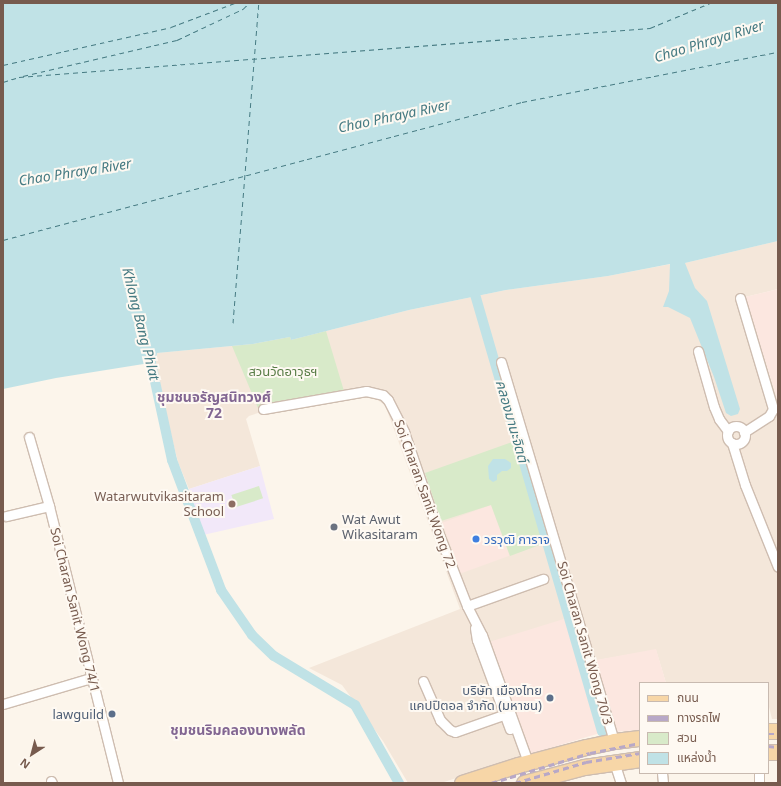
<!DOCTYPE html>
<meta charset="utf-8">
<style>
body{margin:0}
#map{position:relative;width:781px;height:786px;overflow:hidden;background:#fcf5eb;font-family:"Noto Sans","Noto Sans Thai",sans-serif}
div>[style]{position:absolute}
.residential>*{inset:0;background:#f4e7da}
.commercial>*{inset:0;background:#fce7e0;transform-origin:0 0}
.education>*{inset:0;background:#f2e8f9}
.green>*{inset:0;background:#d8eac9;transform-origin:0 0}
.water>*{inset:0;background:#c0e2e6}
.canal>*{height:10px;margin:-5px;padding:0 5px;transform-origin:5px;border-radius:5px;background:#c0e2e6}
.ferry>*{height:1px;margin-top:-0.5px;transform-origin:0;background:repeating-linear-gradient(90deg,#457a82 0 5px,transparent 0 9px)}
.roads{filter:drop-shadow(1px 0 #cebdb0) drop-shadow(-1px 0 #cebdb0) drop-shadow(0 1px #cebdb0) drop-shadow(0 -1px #cebdb0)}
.minor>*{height:9px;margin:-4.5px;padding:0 4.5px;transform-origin:4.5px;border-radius:4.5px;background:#fff}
.minor>.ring{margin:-4.5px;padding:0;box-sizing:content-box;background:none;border:9px solid #fff;border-radius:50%}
.primary>*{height:15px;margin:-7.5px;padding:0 7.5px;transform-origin:7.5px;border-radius:7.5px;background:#f7d6a7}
.rail>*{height:2.5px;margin-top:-1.25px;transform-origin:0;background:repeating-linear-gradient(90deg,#b8a8c7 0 6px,transparent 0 10px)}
.dots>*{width:11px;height:11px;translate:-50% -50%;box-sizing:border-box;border:2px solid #fef9f2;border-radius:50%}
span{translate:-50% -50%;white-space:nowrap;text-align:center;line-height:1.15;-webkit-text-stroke:4px #fef9f2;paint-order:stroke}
.park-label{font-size:13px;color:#587c46}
.street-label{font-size:13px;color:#775b4e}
.education-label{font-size:13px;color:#785e54}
.right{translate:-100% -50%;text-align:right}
.worship-label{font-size:13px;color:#5b616d}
.left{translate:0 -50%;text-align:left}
.shop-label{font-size:13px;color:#366cbe}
.service-label{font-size:13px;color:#4e5e75}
.water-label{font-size:14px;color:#457a82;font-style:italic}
.neighbourhood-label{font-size:14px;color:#826692;font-weight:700}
.frame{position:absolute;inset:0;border:4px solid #775b4e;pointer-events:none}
.legend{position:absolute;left:639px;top:682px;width:130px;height:92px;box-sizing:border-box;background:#fef9f2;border:1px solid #c8bab0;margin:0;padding:5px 7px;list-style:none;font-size:12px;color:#775b4e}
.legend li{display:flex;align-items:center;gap:8px;height:20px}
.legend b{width:20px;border:1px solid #c8bab0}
.north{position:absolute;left:12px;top:734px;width:40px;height:40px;-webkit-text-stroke:3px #fef9f2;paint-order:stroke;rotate:216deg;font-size:11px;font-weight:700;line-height:16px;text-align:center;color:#775b4e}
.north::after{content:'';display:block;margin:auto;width:14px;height:18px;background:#775b4e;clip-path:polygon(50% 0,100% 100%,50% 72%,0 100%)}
</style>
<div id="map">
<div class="residential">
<div style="clip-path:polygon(778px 241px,778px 289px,745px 297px,778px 401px,778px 719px,772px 719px,768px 703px,768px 683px,666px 683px,656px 650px,580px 663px,566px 618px,527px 755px,441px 783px,408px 783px,383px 741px,342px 685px,309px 668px,460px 609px,385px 405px,376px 399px,361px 395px,261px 412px,249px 416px,246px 419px,260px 466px,189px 489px,178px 462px,160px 391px,156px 362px,157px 353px,253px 344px,290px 337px,291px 340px,409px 310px,506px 290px,608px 276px,671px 264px,685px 263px)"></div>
</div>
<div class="commercial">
<div style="clip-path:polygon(778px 289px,778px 401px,745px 297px)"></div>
<div style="left:491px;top:505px;width:54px;height:52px;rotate:70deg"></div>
<div style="clip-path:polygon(567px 618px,580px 663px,656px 649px,666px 683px,640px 683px,640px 730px,600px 733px,527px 755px,489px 642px)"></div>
</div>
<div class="education">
<div style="clip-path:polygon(260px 466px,274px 519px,203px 535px,189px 489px)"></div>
</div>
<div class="green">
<div style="clip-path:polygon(326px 331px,344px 391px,258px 408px,232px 346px,253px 344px,290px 337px,291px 340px)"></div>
<div style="clip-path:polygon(515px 441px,545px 543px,510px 556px,491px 505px,441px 521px,425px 473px)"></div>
<div style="left:259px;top:486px;width:13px;height:29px;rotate:72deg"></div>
</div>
<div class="water">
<div style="clip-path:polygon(3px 3px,778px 3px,778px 241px,685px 263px,695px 288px,707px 301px,740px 409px,738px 414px,731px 416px,726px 413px,714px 377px,690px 318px,668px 307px,663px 307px,669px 291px,670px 264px,608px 276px,506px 290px,409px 310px,291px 340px,290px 337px,253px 344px,157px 353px,156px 362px,56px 378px,3px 389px)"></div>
<div style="clip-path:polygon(493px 459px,505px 459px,511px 463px,511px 468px,507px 471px,502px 471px,497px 475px,497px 480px,493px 482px,489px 479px,488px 466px)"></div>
</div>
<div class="canal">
<div style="left:472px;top:284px;width:466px;rotate:73.8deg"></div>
<div style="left:148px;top:349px;width:114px;rotate:77.8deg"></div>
<div style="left:172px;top:460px;width:139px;rotate:69.3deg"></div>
<div style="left:221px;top:590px;width:55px;rotate:55.4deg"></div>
<div style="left:252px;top:635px;width:30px;rotate:44deg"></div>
<div style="left:274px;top:656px;width:95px;rotate:31.2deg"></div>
<div style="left:355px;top:705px;width:90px;rotate:60.6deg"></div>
</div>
<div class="ferry">
<div style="left:3px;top:65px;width:172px;rotate:-12.7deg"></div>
<div style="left:171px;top:27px;width:68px;rotate:-20.6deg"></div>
<div style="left:23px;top:76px;width:158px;rotate:-13.2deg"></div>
<div style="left:177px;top:40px;width:73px;rotate:-25.2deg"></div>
<div style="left:243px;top:9px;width:8px;rotate:-45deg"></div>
<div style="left:3px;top:82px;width:17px;rotate:-17deg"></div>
<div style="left:19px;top:77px;width:633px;rotate:-4.44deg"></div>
<div style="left:650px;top:28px;width:65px;rotate:-22.6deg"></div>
<div style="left:3px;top:240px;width:537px;rotate:-14.89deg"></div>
<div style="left:522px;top:102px;width:261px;rotate:-11.1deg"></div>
<div style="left:233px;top:323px;width:321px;rotate:-85.4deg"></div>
</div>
<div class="roads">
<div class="minor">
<div style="left:740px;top:298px;width:116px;rotate:73.4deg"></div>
<div style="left:773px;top:409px;width:8px;rotate:120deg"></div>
<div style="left:769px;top:416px;width:30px;rotate:147deg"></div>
<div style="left:698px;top:351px;width:58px;rotate:74.1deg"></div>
<div style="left:714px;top:407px;width:13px;rotate:67deg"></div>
<div style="left:719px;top:419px;width:15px;rotate:53deg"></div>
<div style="left:501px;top:362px;width:395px;rotate:73.4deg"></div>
<div style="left:263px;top:409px;width:105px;rotate:-9.9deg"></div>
<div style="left:366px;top:391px;width:17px;rotate:13deg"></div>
<div style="left:383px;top:395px;width:7px;rotate:45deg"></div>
<div style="left:388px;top:400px;width:36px;rotate:63deg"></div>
<div style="left:404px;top:432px;width:111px;rotate:71.1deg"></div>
<div style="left:440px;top:537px;width:74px;rotate:68.6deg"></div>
<div style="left:467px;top:606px;width:33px;rotate:63deg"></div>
<div style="left:482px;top:635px;width:135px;rotate:70.1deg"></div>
<div class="ring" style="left:727px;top:426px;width:9px;height:9px"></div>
<div style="left:29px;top:437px;width:72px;rotate:73.8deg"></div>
<div style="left:49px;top:506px;width:285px;rotate:76deg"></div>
<div style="left:732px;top:443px;width:44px;rotate:72.8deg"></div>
<div style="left:745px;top:485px;width:88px;rotate:68.1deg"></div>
<div style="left:6px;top:516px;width:44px;rotate:-13.1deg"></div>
<div style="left:467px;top:606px;width:81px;rotate:-19.6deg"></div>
<div style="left:475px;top:628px;width:12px;rotate:81deg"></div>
<div style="left:477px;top:640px;width:95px;rotate:69.7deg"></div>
<div style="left:423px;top:681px;width:43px;rotate:66.4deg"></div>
<div style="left:440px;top:720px;width:14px;rotate:45deg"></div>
<div style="left:450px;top:730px;width:5px;rotate:22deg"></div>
<div style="left:455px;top:732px;width:57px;rotate:-19.4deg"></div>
<div style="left:3px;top:704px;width:92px;rotate:-16.5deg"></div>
<div style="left:614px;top:762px;width:22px;rotate:72deg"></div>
<div style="left:662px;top:773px;width:10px;rotate:84deg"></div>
<div style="left:759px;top:773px;width:10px;rotate:90deg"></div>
<div style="left:51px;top:781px;width:2px;rotate:63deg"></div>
</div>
<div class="primary">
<div style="left:768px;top:731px;width:10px"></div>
<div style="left:768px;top:752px;width:10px"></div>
<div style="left:462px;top:783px;width:59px;rotate:-17.8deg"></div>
<div style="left:518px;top:765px;width:70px;rotate:-14.8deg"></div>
<div style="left:586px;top:747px;width:29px;rotate:-12deg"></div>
<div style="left:614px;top:741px;width:26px;rotate:-7deg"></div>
<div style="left:524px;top:783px;width:62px;rotate:-14.9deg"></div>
<div style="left:584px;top:767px;width:57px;rotate:-8.1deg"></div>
</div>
</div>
<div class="rail">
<div style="left:768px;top:734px;width:10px"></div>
<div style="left:768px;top:746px;width:10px;rotate:6deg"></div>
<div style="left:491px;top:783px;width:103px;rotate:-16.9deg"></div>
<div style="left:590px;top:753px;width:51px;rotate:-11.3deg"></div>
<div style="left:515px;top:783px;width:74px;rotate:-16.5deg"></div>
<div style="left:586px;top:762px;width:55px;rotate:-9.5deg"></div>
</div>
<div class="dots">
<div style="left:232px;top:504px;background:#8d6e63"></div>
<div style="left:334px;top:527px;background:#6b7280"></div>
<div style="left:476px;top:539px;background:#3f7fe0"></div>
<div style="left:550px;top:698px;background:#5c6f8a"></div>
<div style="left:112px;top:714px;background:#5c6f8a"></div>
</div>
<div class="park-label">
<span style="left:283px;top:371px">สวนวัดอาวุธฯ</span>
</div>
<div class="street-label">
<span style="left:425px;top:494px;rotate:70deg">Soi Charan Sanit Wong 72</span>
<span style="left:75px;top:610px;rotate:76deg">Soi Charan Sanit Wong 74/1</span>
<span style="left:585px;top:643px;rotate:74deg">Soi Charan Sanit Wong 70/3</span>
</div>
<div class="education-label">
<span class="right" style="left:224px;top:504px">Watarwutvikasitaram<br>School</span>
</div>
<div class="worship-label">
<span class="left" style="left:342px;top:527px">Wat Awut<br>Wikasitaram</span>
</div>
<div class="shop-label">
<span class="left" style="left:484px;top:539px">วรวุฒิ การาจ</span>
</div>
<div class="service-label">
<span class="right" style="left:542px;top:698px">บริษัท เมืองไทย<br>แคปปิตอล จำกัด (มหาชน)</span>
<span class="right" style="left:104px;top:714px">lawguild</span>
</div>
<div class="water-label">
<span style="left:709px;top:41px;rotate:-17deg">Chao Phraya River</span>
<span style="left:394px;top:116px;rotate:-12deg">Chao Phraya River</span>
<span style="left:75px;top:172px;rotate:-9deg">Chao Phraya River</span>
<span style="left:141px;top:324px;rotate:76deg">Khlong Bang Phlat</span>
<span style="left:512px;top:421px;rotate:74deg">คลองมานะจิตต์</span>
</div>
<div class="neighbourhood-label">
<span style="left:214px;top:405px">ชุมชนจรัญสนิทวงศ์<br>72</span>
<span style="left:238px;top:730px">ชุมชนริมคลองบางพลัด</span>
</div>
<div class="frame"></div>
<ul class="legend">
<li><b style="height:5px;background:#f7d6a7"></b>ถนน</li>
<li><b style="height:5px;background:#b8a8c7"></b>ทางรถไฟ</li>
<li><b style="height:11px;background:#d8eac9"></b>สวน</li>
<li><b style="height:11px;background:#c0e2e6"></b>แหล่งน้ำ</li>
</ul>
<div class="north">N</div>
</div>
